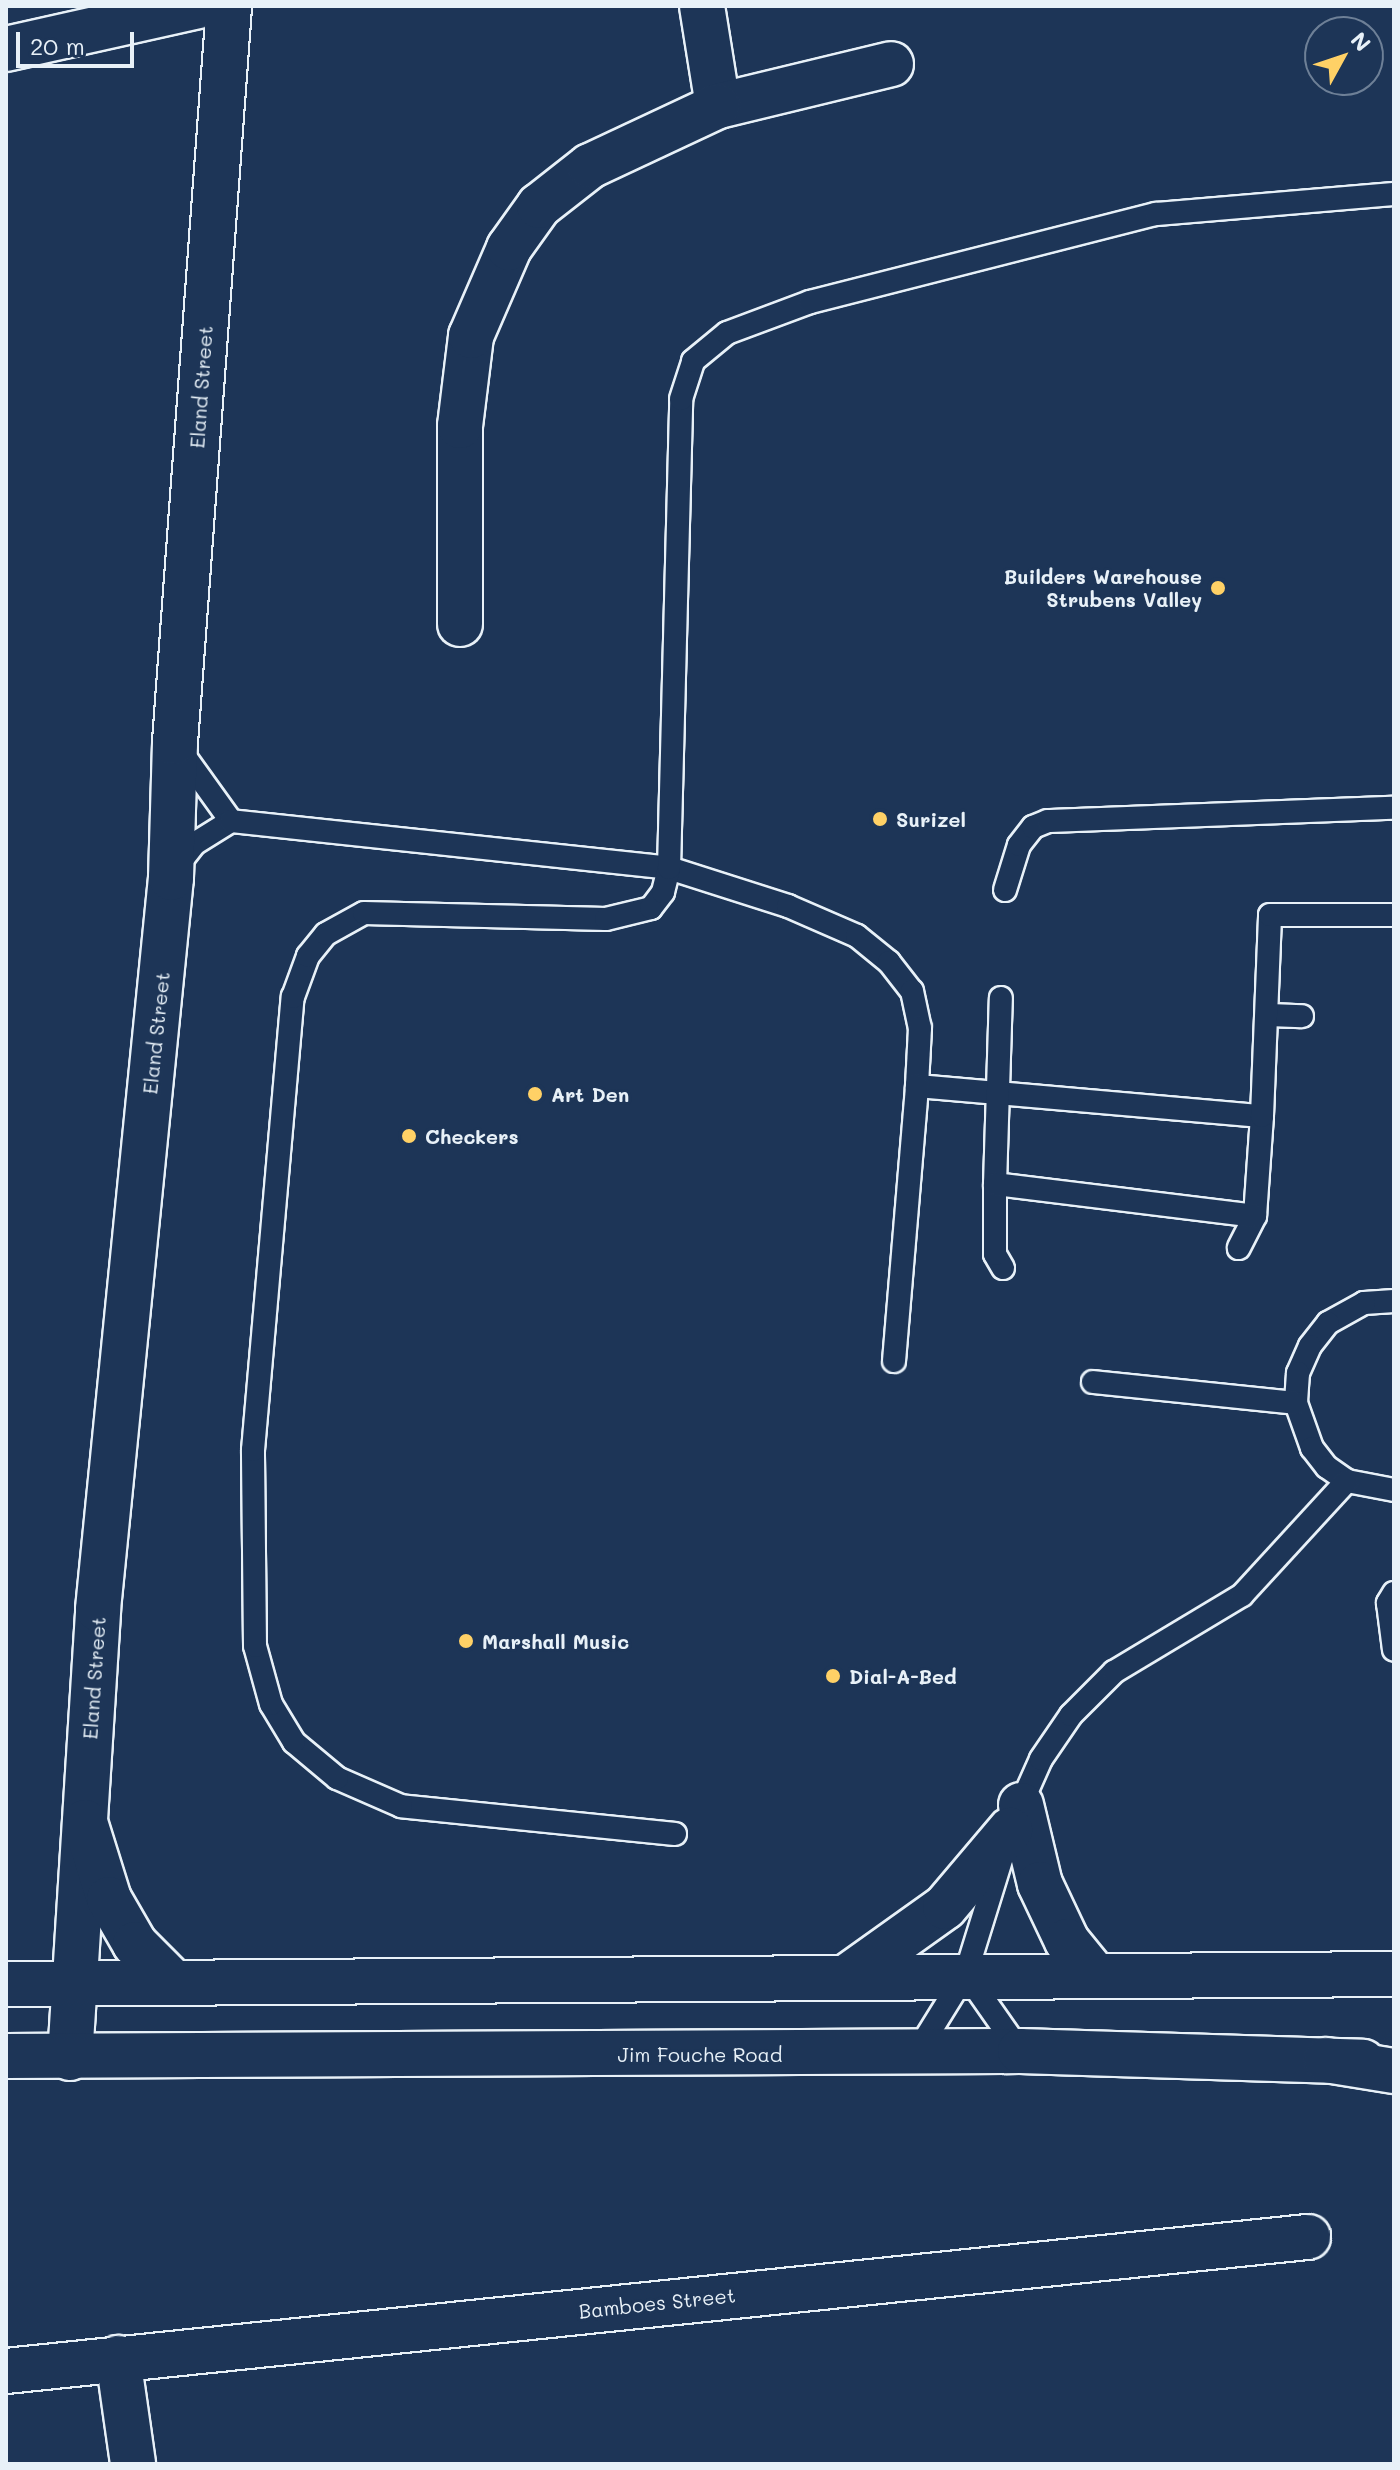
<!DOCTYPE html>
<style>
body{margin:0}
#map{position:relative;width:1400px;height:2470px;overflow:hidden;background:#1d3557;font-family:Mali,sans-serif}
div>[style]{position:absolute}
.roads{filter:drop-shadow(2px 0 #e8f1f8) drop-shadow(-2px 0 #e8f1f8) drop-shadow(0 2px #e8f1f8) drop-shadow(0 -2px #e8f1f8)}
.service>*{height:22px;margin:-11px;padding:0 11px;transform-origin:11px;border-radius:11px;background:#1d3557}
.minor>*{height:44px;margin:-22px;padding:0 22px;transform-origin:22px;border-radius:22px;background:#1d3557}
.tertiary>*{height:44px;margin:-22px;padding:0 22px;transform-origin:22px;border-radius:22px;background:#1d3557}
.secondary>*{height:44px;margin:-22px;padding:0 22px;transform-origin:22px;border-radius:22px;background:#1d3557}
.dots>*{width:22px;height:22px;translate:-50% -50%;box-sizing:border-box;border:4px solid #1d3557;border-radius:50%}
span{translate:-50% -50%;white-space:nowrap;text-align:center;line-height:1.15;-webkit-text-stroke:6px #1d3557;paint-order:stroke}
.street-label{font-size:20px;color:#e8f1f8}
.poi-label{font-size:20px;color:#e8f1f8;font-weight:700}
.right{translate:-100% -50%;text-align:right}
.left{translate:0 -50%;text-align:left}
.frame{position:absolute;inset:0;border:8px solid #e8f1f8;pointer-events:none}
.north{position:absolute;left:1304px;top:16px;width:80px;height:80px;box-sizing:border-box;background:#1d3557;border:2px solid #6e8097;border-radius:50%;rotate:50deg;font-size:22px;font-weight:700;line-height:32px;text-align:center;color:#e8f1f8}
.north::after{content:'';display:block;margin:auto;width:28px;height:36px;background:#ffd166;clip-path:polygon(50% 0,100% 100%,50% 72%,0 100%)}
.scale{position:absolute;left:16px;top:32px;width:118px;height:36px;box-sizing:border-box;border:4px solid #e8f1f8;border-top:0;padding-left:10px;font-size:24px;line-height:28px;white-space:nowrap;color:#e8f1f8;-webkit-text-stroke:6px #1d3557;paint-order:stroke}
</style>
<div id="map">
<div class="roads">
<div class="service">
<div style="left:180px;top:750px;width:87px;rotate:54.3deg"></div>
<div style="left:177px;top:866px;width:28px;rotate:-52deg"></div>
<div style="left:194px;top:844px;width:44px;rotate:-31.9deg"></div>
<div style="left:231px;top:821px;width:441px;rotate:6.1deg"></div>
<div style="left:669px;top:868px;width:125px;rotate:17.7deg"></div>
<div style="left:788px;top:906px;width:75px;rotate:23.5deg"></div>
<div style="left:857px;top:936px;width:41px;rotate:39.1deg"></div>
<div style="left:889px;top:962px;width:37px;rotate:52deg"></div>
<div style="left:912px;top:991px;width:38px;rotate:78deg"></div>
<div style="left:920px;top:1028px;width:58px;rotate:93deg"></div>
<div style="left:917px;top:1086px;width:346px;rotate:5deg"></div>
<div style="left:1262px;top:1116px;width:100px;rotate:94deg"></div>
<div style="left:1255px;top:1216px;width:36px;rotate:117deg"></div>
<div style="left:1005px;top:890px;width:47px;rotate:-72.7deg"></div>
<div style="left:1019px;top:845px;width:23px;rotate:-52deg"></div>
<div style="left:1033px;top:827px;width:16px;rotate:-22deg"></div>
<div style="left:1048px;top:821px;width:346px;rotate:-2.2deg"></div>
<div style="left:1269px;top:1015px;width:33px;rotate:2deg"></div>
<div style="left:1262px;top:1116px;width:201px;rotate:-87.7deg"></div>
<div style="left:1270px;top:915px;width:124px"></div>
<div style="left:995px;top:1184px;width:186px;rotate:-88.2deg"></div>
<div style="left:1003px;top:1268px;width:16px;rotate:-120deg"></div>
<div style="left:995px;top:1254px;width:70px;rotate:-90deg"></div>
<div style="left:995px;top:1184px;width:262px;rotate:7deg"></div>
<div style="left:1394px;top:1301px;width:30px;rotate:176deg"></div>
<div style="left:1364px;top:1303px;width:41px;rotate:150.9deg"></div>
<div style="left:1328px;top:1323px;width:29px;rotate:128deg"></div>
<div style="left:1310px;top:1346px;width:30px;rotate:114deg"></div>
<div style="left:1298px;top:1373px;width:30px;rotate:94deg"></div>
<div style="left:1296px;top:1403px;width:48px;rotate:70.4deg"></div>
<div style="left:1312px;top:1448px;width:24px;rotate:52deg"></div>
<div style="left:1327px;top:1467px;width:24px;rotate:35deg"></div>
<div style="left:1347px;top:1481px;width:48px;rotate:10.8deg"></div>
<div style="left:894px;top:1361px;width:276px;rotate:-85.2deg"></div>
<div style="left:1093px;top:1382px;width:204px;rotate:5.9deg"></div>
<div style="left:1394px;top:1593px;width:12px;rotate:121deg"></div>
<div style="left:1388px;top:1603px;width:47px;rotate:82.7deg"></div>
<div style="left:1017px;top:1813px;width:59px;rotate:-66deg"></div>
<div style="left:1041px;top:1759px;width:53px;rotate:-55.7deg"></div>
<div style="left:1071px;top:1715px;width:61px;rotate:-45deg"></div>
<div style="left:1114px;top:1672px;width:149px;rotate:-31deg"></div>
<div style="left:1242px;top:1595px;width:155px;rotate:-47.4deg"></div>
<div style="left:675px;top:1834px;width:275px;rotate:-174.2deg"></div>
<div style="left:401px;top:1806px;width:70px;rotate:-156.4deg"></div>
<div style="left:337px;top:1778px;width:56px;rotate:-140.1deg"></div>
<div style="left:294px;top:1742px;width:44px;rotate:-121.2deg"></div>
<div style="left:271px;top:1704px;width:60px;rotate:-105.4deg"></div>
<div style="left:255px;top:1646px;width:196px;rotate:-90.6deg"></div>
<div style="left:253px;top:1450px;width:455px;rotate:-85deg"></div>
<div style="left:293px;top:997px;width:44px;rotate:-69.9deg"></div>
<div style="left:308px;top:956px;width:28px;rotate:-51deg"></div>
<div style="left:326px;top:934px;width:43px;rotate:-28.9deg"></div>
<div style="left:364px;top:913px;width:242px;rotate:1.4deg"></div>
<div style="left:606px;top:919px;width:46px;rotate:-13.7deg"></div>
<div style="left:651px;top:908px;width:20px;rotate:-53deg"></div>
<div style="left:663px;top:892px;width:25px;rotate:-76deg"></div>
<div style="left:669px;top:868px;width:469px;rotate:-88.5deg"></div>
<div style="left:681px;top:399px;width:40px;rotate:-72deg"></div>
<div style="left:693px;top:361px;width:44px;rotate:-39.5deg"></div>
<div style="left:727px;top:333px;width:89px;rotate:-20.5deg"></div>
<div style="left:810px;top:302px;width:357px;rotate:-14.3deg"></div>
<div style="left:1156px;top:214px;width:239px;rotate:-4.8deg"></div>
<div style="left:966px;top:1974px;width:94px;rotate:55deg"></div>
<div style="left:917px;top:2052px;width:93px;rotate:-58.2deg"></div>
<div style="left:966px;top:1973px;width:121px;rotate:-72.8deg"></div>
</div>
<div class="minor">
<div style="left:702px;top:6px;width:101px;rotate:80.9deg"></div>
<div style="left:718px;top:106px;width:178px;rotate:-13.6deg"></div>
<div style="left:6px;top:49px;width:197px;rotate:-12.6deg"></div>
<div style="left:460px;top:624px;width:198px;rotate:-90deg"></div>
<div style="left:460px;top:426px;width:91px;rotate:-83deg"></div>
<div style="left:471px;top:336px;width:96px;rotate:-66.6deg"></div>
<div style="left:509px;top:248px;width:52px;rotate:-54.5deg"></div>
<div style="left:539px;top:206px;width:65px;rotate:-38.1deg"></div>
<div style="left:590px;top:166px;width:141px;rotate:-25.1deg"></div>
<div style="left:70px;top:2058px;width:450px;rotate:-86.4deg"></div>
<div style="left:98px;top:1609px;width:735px;rotate:-84.3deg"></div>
<div style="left:171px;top:878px;width:136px;rotate:-88.3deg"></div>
<div style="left:175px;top:742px;width:738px;rotate:-85.8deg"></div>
<div style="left:118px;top:2358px;width:107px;rotate:81.9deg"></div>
<div style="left:6px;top:2371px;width:1309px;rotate:-5.88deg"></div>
</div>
<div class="tertiary">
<div style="left:1021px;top:1805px;width:81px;rotate:76.5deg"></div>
<div style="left:1040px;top:1884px;width:63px;rotate:64.7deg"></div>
<div style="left:1067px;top:1941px;width:41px;rotate:50.9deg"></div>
<div style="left:85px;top:1822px;width:81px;rotate:72.7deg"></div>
<div style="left:109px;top:1899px;width:52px;rotate:60deg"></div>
<div style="left:135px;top:1944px;width:54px;rotate:45deg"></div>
<div style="left:851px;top:1974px;width:115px;rotate:-35.5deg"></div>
<div style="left:945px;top:1907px;width:101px;rotate:-49.8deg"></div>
<div style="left:6px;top:1984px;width:1388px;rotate:-0.41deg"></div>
<div style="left:6px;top:2056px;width:1014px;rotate:-0.28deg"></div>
<div style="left:1020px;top:2051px;width:343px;rotate:1.8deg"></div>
</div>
<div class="secondary">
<div style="left:1326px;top:2060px;width:69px;rotate:9.2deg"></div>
</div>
</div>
<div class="dots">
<div style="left:1218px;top:588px;background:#ffd166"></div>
<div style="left:880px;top:819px;background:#ffd166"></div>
<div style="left:535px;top:1094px;background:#ffd166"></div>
<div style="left:409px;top:1136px;background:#ffd166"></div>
<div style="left:466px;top:1641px;background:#ffd166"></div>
<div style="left:833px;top:1676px;background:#ffd166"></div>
</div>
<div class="street-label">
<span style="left:201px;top:387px;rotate:-86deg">Eland Street</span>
<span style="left:156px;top:1033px;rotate:-84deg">Eland Street</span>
<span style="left:94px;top:1678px;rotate:-86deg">Eland Street</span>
<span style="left:700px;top:2054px">Jim Fouche Road</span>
<span style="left:657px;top:2303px;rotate:-6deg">Bamboes Street</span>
</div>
<div class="poi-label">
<span class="right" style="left:1202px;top:588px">Builders Warehouse<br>Strubens Valley</span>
<span class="left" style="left:896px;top:819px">Surizel</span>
<span class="left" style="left:551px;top:1094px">Art Den</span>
<span class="left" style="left:425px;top:1136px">Checkers</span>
<span class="left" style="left:482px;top:1641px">Marshall Music</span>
<span class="left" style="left:849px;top:1676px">Dial-A-Bed</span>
</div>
<div class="frame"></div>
<div class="north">N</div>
<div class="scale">20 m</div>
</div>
